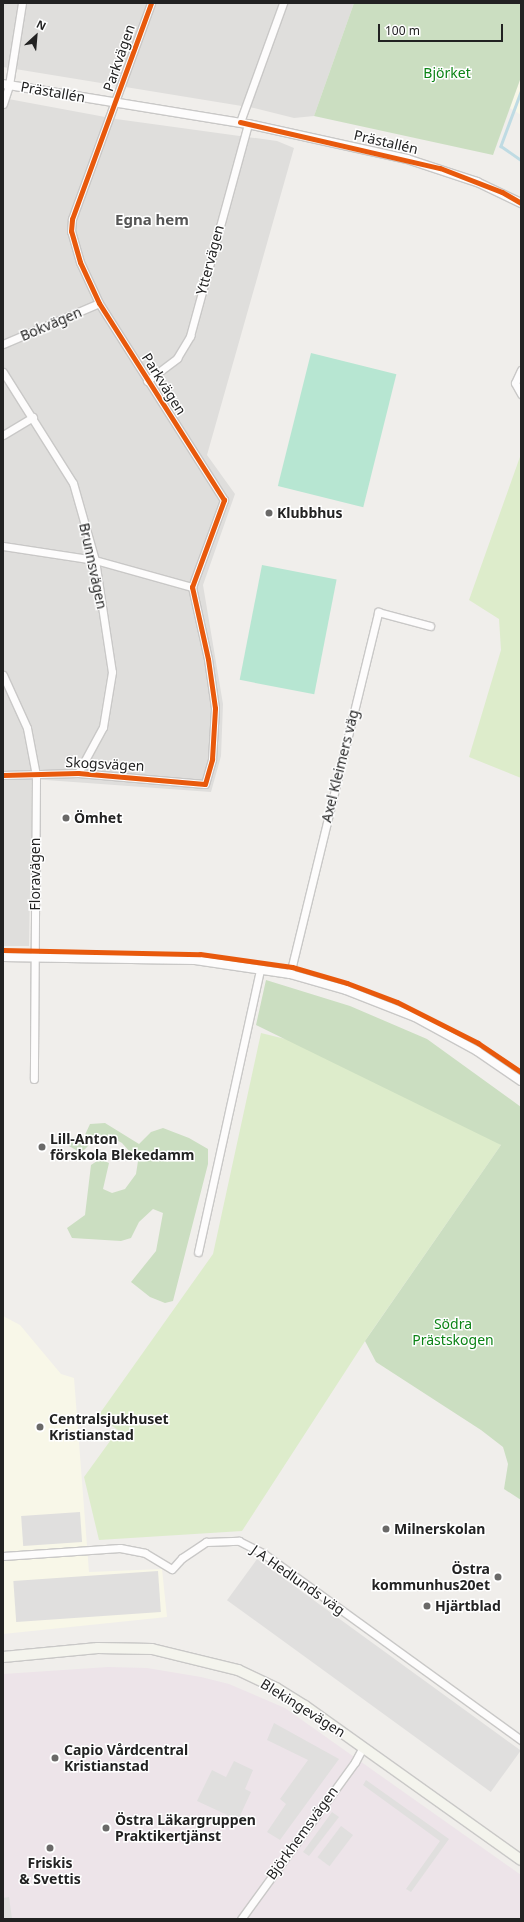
<!DOCTYPE html>
<meta charset="utf-8">
<style>
body{margin:0}
#map{position:relative;width:524px;height:1922px;overflow:hidden;background:#f0eeeb;font-family:"Noto Sans",sans-serif}
div>[style]{position:absolute}
.residential>*{inset:0;background:#dfdedc}
.industrial>*{inset:0;background:#ede4e9}
.education>*{inset:0;background:#f8f7e8}
.grass>*{inset:0;background:#ddeccb}
.forest>*{inset:0;background:#cbdec1}
.pitch>*{inset:0;background:#b7e6d2;transform-origin:0 0}
.parking>*{inset:0;background:#e0dfde;transform-origin:0 0}
.stream>*{height:2.5px;margin:-1.25px;padding:0 1.25px;transform-origin:1.25px;border-radius:1.25px;background:#bfdbe3}
.roads{filter:drop-shadow(1px 0 #c9c8c7) drop-shadow(-1px 0 #c9c8c7) drop-shadow(0 1px #c9c8c7) drop-shadow(0 -1px #c9c8c7)}
.minor>*{height:7px;margin:-3.5px;padding:0 3.5px;transform-origin:3.5px;border-radius:3.5px;background:#fdfcfc}
.tertiary>*{height:8px;margin:-4px;padding:0 4px;transform-origin:4px;border-radius:4px;background:#fdfcfc}
.secondary>*{height:10px;margin:-5px;padding:0 5px;transform-origin:5px;border-radius:5px;background:#f4f4ed}
.cycleway>*{height:5px;margin:-2.5px;padding:0 2.5px;transform-origin:2.5px;border-radius:2.5px;background:#e8590c}
.dots>*{width:11px;height:11px;translate:-50% -50%;box-sizing:border-box;border:2px solid #fff;border-radius:50%}
span{translate:-50% -50%;white-space:nowrap;text-align:center;line-height:1.15;-webkit-text-stroke:3px #fff;paint-order:stroke}
.street-label{font-size:14px;color:#222}
.park-label{font-size:14px;color:#0c8416}
.poi-label{font-size:14px;color:#222;font-weight:700}
.left{translate:0 -50%;text-align:left}
.right{translate:-100% -50%;text-align:right}
.neighbourhood-label{font-size:15px;color:#555;font-weight:700}
.frame{position:absolute;inset:0;border:4px solid #222;pointer-events:none}
.north{position:absolute;left:16px;top:16px;width:40px;height:40px;-webkit-text-stroke:3px #fff;paint-order:stroke;rotate:26deg;font-size:11px;font-weight:700;line-height:16px;text-align:center;color:#222}
.north::after{content:'';display:block;margin:auto;width:14px;height:18px;background:#222;clip-path:polygon(50% 0,100% 100%,50% 72%,0 100%)}
.scale{position:absolute;left:378px;top:24px;width:125px;height:18px;box-sizing:border-box;border:2px solid #222;border-top:0;padding-left:5px;font-size:12px;line-height:14px;white-space:nowrap;color:#222;-webkit-text-stroke:3px #fff;paint-order:stroke}
</style>
<div id="map">
<div class="residential">
<div style="clip-path:polygon(3px 3px,354px 3px,314px 116px,294px 118px,254px 108px,3px 67px)"></div>
<div style="clip-path:polygon(3px 98px,116px 119px,277px 141px,294px 148px,207px 455px,235px 494px,203px 585px,223px 704px,221px 756px,211px 792px,32px 779px,29px 946px,3px 946px)"></div>
</div>
<div class="industrial">
<div style="clip-path:polygon(108px 1667px,147px 1668px,201px 1677px,229px 1684px,285px 1708px,521px 1875px,521px 1919px,3px 1919px,3px 1674px)"></div>
</div>
<div class="education">
<div style="clip-path:polygon(521px 77px,521px 115px,510px 108px)"></div>
<div style="clip-path:polygon(3px 1316px,20px 1325px,61px 1374px,74px 1378px,89px 1572px,162px 1569px,167px 1617px,3px 1634px)"></div>
</div>
<div class="grass">
<div style="clip-path:polygon(521px 454px,521px 778px,469px 757px,501px 650px,499px 619px,469px 600px)"></div>
<div style="clip-path:polygon(261px 1033px,387px 1064px,501px 1145px,369px 1335px,242px 1531px,99px 1540px,84px 1477px,118px 1430px,98px 1416px,213px 1254px)"></div>
</div>
<div class="forest">
<div style="clip-path:polygon(354px 3px,521px 3px,521px 77px,493px 155px,314px 116px)"></div>
<div style="clip-path:polygon(266px 980px,350px 1006px,427px 1039px,521px 1107px,521px 1500px,504px 1489px,508px 1464px,503px 1447px,481px 1430px,376px 1362px,365px 1341px,501px 1145px,256px 1025px)"></div>
<div style="clip-path:polygon(105px 1123px,139px 1144px,151px 1132px,163px 1128px,189px 1138px,208px 1149px,208px 1164px,173px 1301px,165px 1303px,150px 1297px,131px 1282px,156px 1251px,163px 1213px,153px 1209px,139px 1222px,131px 1238px,121px 1241px,72px 1238px,67px 1228px,85px 1215px,91px 1165px,100px 1159px,109px 1163px,103px 1189px,112px 1193px,125px 1189px,136px 1174px,138px 1161px,122px 1143px,109px 1136px,94px 1140px,81px 1153px,69px 1146px,69px 1138px,84px 1137px,90px 1124px)"></div>
</div>
<div class="pitch">
<div style="left:311px;top:353px;width:88px;height:137px;rotate:14deg"></div>
<div style="left:262px;top:565px;width:76px;height:117px;rotate:11deg"></div>
</div>
<div class="parking">
<div style="left:80px;top:1512px;width:30px;height:59px;rotate:86deg"></div>
<div style="left:257px;top:1559px;width:326px;height:51px;rotate:36deg"></div>
<div style="left:158px;top:1571px;width:41px;height:145px;rotate:86deg"></div>
<div style="clip-path:polygon(274px 1723px,339px 1759px,280px 1840px,267px 1832px,286px 1804px,280px 1799px,308px 1760px,267px 1740px)"></div>
<div style="clip-path:polygon(234px 1761px,253px 1770px,245px 1789px,251px 1792px,238px 1820px,197px 1801px,212px 1770px,226px 1777px)"></div>
<div style="clip-path:polygon(366px 1780px,449px 1839px,411px 1892px,406px 1889px,440px 1841px,363px 1785px)"></div>
<div style="clip-path:polygon(332px 1812px,339px 1817px,309px 1856px,303px 1852px)"></div>
<div style="left:341px;top:1826px;width:15px;height:39px;rotate:37deg"></div>
<div style="clip-path:polygon(9px 1897px,12px 1919px,3px 1919px,3px 1898px)"></div>
</div>
<div class="stream">
<div style="left:521px;top:92px;width:58px;rotate:110.3deg"></div>
<div style="left:501px;top:146px;width:24px;rotate:35deg"></div>
</div>
<div class="roads">
<div class="minor">
<div style="left:3px;top:104px;width:20px;rotate:-72deg"></div>
<div style="left:9px;top:85px;width:83px;rotate:-81deg"></div>
<div style="left:240px;top:122px;width:127px;rotate:-70.1deg"></div>
<div style="left:3px;top:344px;width:104px;rotate:-23.1deg"></div>
<div style="left:521px;top:370px;width:14px;rotate:115deg"></div>
<div style="left:515px;top:383px;width:13px;rotate:61deg"></div>
<div style="left:3px;top:372px;width:131px;rotate:57.8deg"></div>
<div style="left:73px;top:483px;width:80px;rotate:74.1deg"></div>
<div style="left:95px;top:560px;width:113px;rotate:81.4deg"></div>
<div style="left:112px;top:672px;width:56px;rotate:99.3deg"></div>
<div style="left:103px;top:727px;width:52px;rotate:118.5deg"></div>
<div style="left:147px;top:381px;width:38px;rotate:-37deg"></div>
<div style="left:177px;top:358px;width:26px;rotate:-59deg"></div>
<div style="left:190px;top:336px;width:220px;rotate:-74.7deg"></div>
<div style="left:3px;top:435px;width:35px;rotate:-31deg"></div>
<div style="left:3px;top:546px;width:93px;rotate:8.7deg"></div>
<div style="left:95px;top:560px;width:101px;rotate:15.6deg"></div>
<div style="left:3px;top:675px;width:58px;rotate:65.6deg"></div>
<div style="left:27px;top:728px;width:48px;rotate:79.2deg"></div>
<div style="left:36px;top:775px;width:304px;rotate:90.4deg"></div>
<div style="left:3px;top:775px;width:75px;rotate:-1.5deg"></div>
<div style="left:78px;top:773px;width:127px;rotate:5deg"></div>
<div style="left:205px;top:784px;width:26px;rotate:-74deg"></div>
<div style="left:212px;top:759px;width:51px;rotate:-86.6deg"></div>
<div style="left:215px;top:708px;width:49px;rotate:-98.1deg"></div>
<div style="left:208px;top:659px;width:74px;rotate:-102.5deg"></div>
<div style="left:192px;top:587px;width:93px;rotate:-69.8deg"></div>
<div style="left:224px;top:500px;width:233px;rotate:-122.4deg"></div>
<div style="left:99px;top:303px;width:45px;rotate:-114.9deg"></div>
<div style="left:80px;top:262px;width:32px;rotate:-106deg"></div>
<div style="left:71px;top:231px;width:12px;rotate:-85deg"></div>
<div style="left:72px;top:219px;width:230px;rotate:-69.9deg"></div>
<div style="left:290px;top:974px;width:373px;rotate:-76.3deg"></div>
<div style="left:378px;top:612px;width:54px;rotate:15.1deg"></div>
<div style="left:198px;top:1252px;width:290px;rotate:-77.6deg"></div>
<div style="left:3px;top:1556px;width:117px;rotate:-3.9deg"></div>
<div style="left:120px;top:1548px;width:25px;rotate:11deg"></div>
<div style="left:145px;top:1553px;width:31px;rotate:31deg"></div>
<div style="left:172px;top:1569px;width:15px;rotate:-48deg"></div>
<div style="left:182px;top:1558px;width:29px;rotate:-34deg"></div>
<div style="left:206px;top:1542px;width:33px;rotate:-2deg"></div>
<div style="left:239px;top:1541px;width:28px;rotate:27deg"></div>
<div style="left:264px;top:1554px;width:317px;rotate:35.9deg"></div>
<div style="left:241px;top:1919px;width:194px;rotate:-54deg"></div>
<div style="left:355px;top:1762px;width:17px;rotate:-62deg"></div>
</div>
<div class="tertiary">
<div style="left:3px;top:84px;width:248px;rotate:9.3deg"></div>
<div style="left:248px;top:124px;width:163px;rotate:12.4deg"></div>
<div style="left:407px;top:159px;width:74px;rotate:18.2deg"></div>
<div style="left:477px;top:182px;width:49px;rotate:25.5deg"></div>
<div style="left:3px;top:957px;width:192px;rotate:0.9deg"></div>
<div style="left:195px;top:960px;width:96px;rotate:8.4deg"></div>
<div style="left:290px;top:974px;width:58px;rotate:15.9deg"></div>
<div style="left:346px;top:990px;width:74px;rotate:21.4deg"></div>
<div style="left:415px;top:1017px;width:71px;rotate:28.7deg"></div>
<div style="left:477px;top:1051px;width:53px;rotate:34.3deg"></div>
</div>
<div class="secondary">
<div style="left:3px;top:1657px;width:95px;rotate:-5.4deg"></div>
<div style="left:98px;top:1648px;width:54px;rotate:1.1deg"></div>
<div style="left:152px;top:1649px;width:89px;rotate:13.7deg"></div>
<div style="left:238px;top:1670px;width:42px;rotate:25.3deg"></div>
<div style="left:276px;top:1688px;width:34px;rotate:32deg"></div>
<div style="left:305px;top:1706px;width:265px;rotate:35.5deg"></div>
</div>
</div>
<div class="cycleway">
<div style="left:240px;top:122px;width:205px;rotate:13deg"></div>
<div style="left:440px;top:168px;width:66px;rotate:21.2deg"></div>
<div style="left:502px;top:192px;width:22px;rotate:30deg"></div>
<div style="left:3px;top:775px;width:75px;rotate:-1.5deg"></div>
<div style="left:78px;top:773px;width:127px;rotate:5deg"></div>
<div style="left:205px;top:784px;width:26px;rotate:-74deg"></div>
<div style="left:212px;top:759px;width:51px;rotate:-86.6deg"></div>
<div style="left:215px;top:708px;width:49px;rotate:-98.1deg"></div>
<div style="left:208px;top:659px;width:74px;rotate:-102.5deg"></div>
<div style="left:192px;top:587px;width:93px;rotate:-69.8deg"></div>
<div style="left:224px;top:500px;width:233px;rotate:-122.4deg"></div>
<div style="left:99px;top:303px;width:45px;rotate:-114.9deg"></div>
<div style="left:80px;top:262px;width:32px;rotate:-106deg"></div>
<div style="left:71px;top:231px;width:12px;rotate:-85deg"></div>
<div style="left:72px;top:219px;width:230px;rotate:-69.9deg"></div>
<div style="left:3px;top:950px;width:197px;rotate:1.2deg"></div>
<div style="left:200px;top:954px;width:93px;rotate:8deg"></div>
<div style="left:292px;top:967px;width:57px;rotate:16.2deg"></div>
<div style="left:347px;top:983px;width:53px;rotate:20.8deg"></div>
<div style="left:397px;top:1002px;width:91px;rotate:26.8deg"></div>
<div style="left:478px;top:1043px;width:52px;rotate:34deg"></div>
</div>
<div class="dots">
<div style="left:269px;top:513px;background:#6a6968"></div>
<div style="left:66px;top:818px;background:#6a6968"></div>
<div style="left:42px;top:1147px;background:#6a6968"></div>
<div style="left:40px;top:1427px;background:#6a6968"></div>
<div style="left:386px;top:1529px;background:#6a6968"></div>
<div style="left:498px;top:1577px;background:#6a6968"></div>
<div style="left:427px;top:1606px;background:#6a6968"></div>
<div style="left:55px;top:1758px;background:#6a6968"></div>
<div style="left:106px;top:1828px;background:#6a6968"></div>
<div style="left:50px;top:1848px;background:#6a6968"></div>
</div>
<div class="street-label">
<span style="left:119px;top:58px;rotate:-71deg">Parkvägen</span>
<span style="left:53px;top:92px;rotate:10deg">Prästallén</span>
<span style="left:386px;top:142px;rotate:13deg">Prästallén</span>
<span style="left:210px;top:260px;rotate:-75deg">Yttervägen</span>
<span style="left:51px;top:324px;rotate:-23deg">Bokvägen</span>
<span style="left:164px;top:384px;rotate:58deg">Parkvägen</span>
<span style="left:93px;top:566px;rotate:78deg">Brunnsvägen</span>
<span style="left:105px;top:764px;rotate:3deg">Skogsvägen</span>
<span style="left:340px;top:766px;rotate:-76deg">Axel Kleimers väg</span>
<span style="left:35px;top:874px;rotate:-90deg">Floravägen</span>
<span style="left:298px;top:1580px;rotate:35deg">J A Hedlunds väg</span>
<span style="left:303px;top:1708px;rotate:32deg">Blekingevägen</span>
<span style="left:302px;top:1833px;rotate:-54deg">Björkhemsvägen</span>
</div>
<div class="park-label">
<span style="left:447px;top:73px">Björket</span>
<span style="left:453px;top:1332px">Södra<br>Prästskogen</span>
</div>
<div class="poi-label">
<span class="left" style="left:277px;top:513px">Klubbhus</span>
<span class="left" style="left:74px;top:818px">Ömhet</span>
<span class="left" style="left:50px;top:1147px">Lill-Anton<br>förskola Blekedamm</span>
<span class="left" style="left:49px;top:1427px">Centralsjukhuset<br>Kristianstad</span>
<span class="left" style="left:394px;top:1529px">Milnerskolan</span>
<span class="right" style="left:490px;top:1577px">Östra<br>kommunhus20et</span>
<span class="left" style="left:435px;top:1606px">Hjärtblad</span>
<span class="left" style="left:64px;top:1758px">Capio Vårdcentral<br>Kristianstad</span>
<span class="left" style="left:115px;top:1828px">Östra Läkargruppen<br>Praktikertjänst</span>
<span style="left:50px;top:1871px">Friskis<br>&amp; Svettis</span>
</div>
<div class="neighbourhood-label">
<span style="left:152px;top:220px">Egna hem</span>
</div>
<div class="frame"></div>
<div class="north">N</div>
<div class="scale">100 m</div>
</div>
